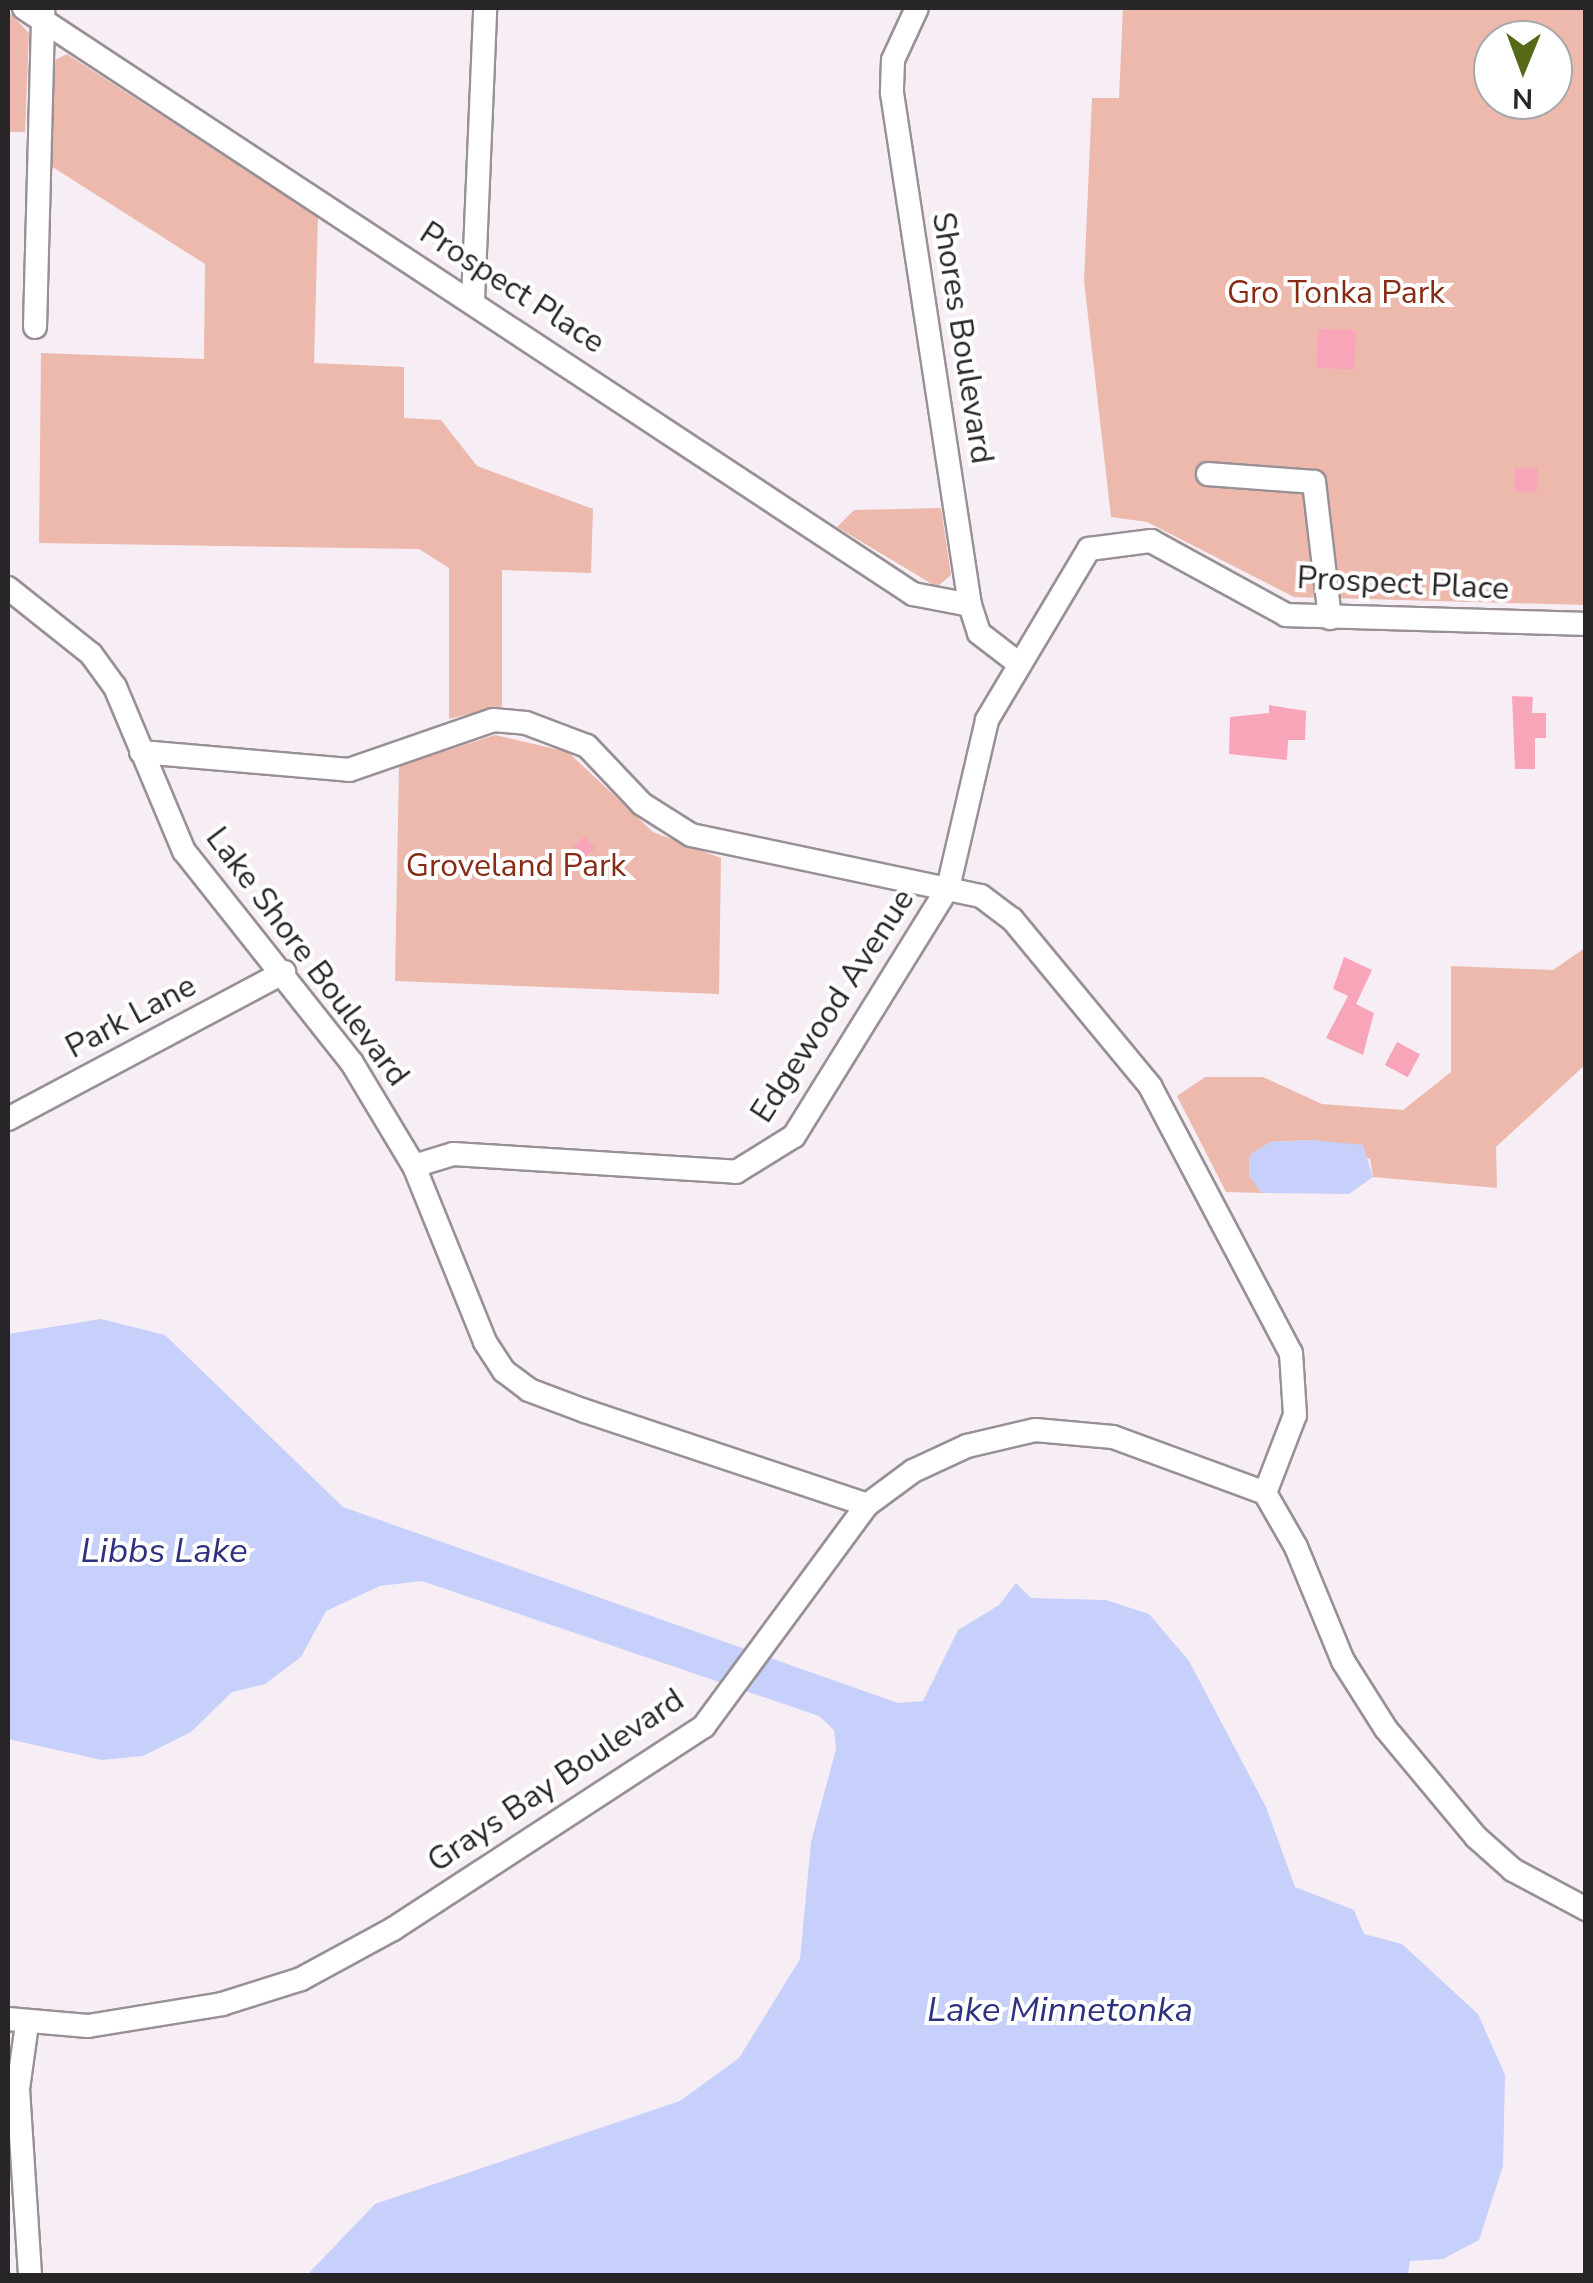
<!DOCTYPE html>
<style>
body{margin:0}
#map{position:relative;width:1593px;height:2283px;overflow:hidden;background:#f6eef4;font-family:"Nunito Sans",sans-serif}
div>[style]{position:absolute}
.green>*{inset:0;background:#edb9ac}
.water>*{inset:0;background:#c7d0fb}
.building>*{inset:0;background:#f9a5b9;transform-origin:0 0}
.roads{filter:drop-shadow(2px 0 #989096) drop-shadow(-2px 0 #989096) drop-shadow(0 2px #989096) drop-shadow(0 -2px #989096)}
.minor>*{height:22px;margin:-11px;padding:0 11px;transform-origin:11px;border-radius:11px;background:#fff}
span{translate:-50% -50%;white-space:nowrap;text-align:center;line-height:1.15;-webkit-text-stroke:8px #fff;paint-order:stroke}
.street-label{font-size:32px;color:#282528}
.park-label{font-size:32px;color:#882b16}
.water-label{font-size:35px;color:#2e3180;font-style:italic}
.frame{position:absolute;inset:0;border:10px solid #282528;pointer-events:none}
.north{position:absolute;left:1473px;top:20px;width:100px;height:100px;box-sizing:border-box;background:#fff;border:2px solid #a9a8a9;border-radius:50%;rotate:181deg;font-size:28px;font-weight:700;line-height:40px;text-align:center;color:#282528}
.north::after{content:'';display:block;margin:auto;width:35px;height:45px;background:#556917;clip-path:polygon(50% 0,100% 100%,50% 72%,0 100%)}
</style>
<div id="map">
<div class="green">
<div style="clip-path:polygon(evenodd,1123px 8px,1585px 8px,1585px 605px,1294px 597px,1147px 522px,1111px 517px,1084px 281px,1092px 98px,1119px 98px,1123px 8px,1493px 40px,1553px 40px,1553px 100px,1493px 100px,1493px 40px)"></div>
<div style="clip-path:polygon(8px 11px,29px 33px,25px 132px,8px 132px)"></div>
<div style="clip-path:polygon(67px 54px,318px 217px,314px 363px,404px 367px,404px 418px,441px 420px,477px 466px,593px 509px,591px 573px,502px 570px,502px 706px,449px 719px,449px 568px,419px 549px,39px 543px,41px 353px,204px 359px,205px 264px,51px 166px,55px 60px)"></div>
<div style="clip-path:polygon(941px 508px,951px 575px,937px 587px,837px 527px,854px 510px)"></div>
<div style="clip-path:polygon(495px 735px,568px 752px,653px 832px,721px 858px,719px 994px,395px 981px,399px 766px)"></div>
<div style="clip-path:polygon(1585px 948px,1585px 1065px,1496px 1147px,1497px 1188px,1373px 1177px,1370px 1159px,1313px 1140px,1270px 1142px,1250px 1155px,1249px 1176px,1262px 1193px,1226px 1192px,1177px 1096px,1205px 1077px,1263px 1077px,1322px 1104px,1403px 1110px,1451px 1072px,1451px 966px,1553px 970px)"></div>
</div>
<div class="water">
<div style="clip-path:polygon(1313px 1140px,1363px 1145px,1373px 1177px,1349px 1194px,1262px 1193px,1249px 1176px,1250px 1155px,1270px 1142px)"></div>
<div style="clip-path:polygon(101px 1319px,165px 1335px,343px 1507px,898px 1703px,923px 1701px,958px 1630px,999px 1605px,1016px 1583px,1031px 1598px,1106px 1600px,1149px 1614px,1189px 1661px,1266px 1807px,1295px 1887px,1354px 1910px,1364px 1934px,1402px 1944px,1478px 2014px,1505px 2075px,1503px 2166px,1479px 2240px,1443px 2259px,1410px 2261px,1408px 2275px,307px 2275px,375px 2204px,680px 2101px,739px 2058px,800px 1959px,811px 1842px,836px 1749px,834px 1730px,819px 1716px,422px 1581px,380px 1586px,326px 1611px,301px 1657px,265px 1684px,232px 1692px,191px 1732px,143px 1756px,102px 1760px,8px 1739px,8px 1334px)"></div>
</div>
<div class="building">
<div style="left:1318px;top:329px;width:38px;height:39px;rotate:2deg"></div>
<div style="left:1515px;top:468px;width:23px;height:23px;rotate:2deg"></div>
<div style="clip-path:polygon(1512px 696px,1533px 697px,1532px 713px,1546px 713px,1546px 738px,1535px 738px,1535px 769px,1515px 769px)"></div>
<div style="clip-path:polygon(1269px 705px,1306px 711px,1305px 740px,1288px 740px,1287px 760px,1229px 754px,1230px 717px,1269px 713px)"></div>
<div style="left:585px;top:836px;width:16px;height:16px;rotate:50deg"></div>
<div style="clip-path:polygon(1344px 957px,1372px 970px,1356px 1004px,1374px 1013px,1363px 1055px,1326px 1038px,1348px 996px,1333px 989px)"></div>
<div style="left:1397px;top:1042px;width:26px;height:26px;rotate:28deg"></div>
</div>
<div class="roads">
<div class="minor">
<div style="left:24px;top:8px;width:1065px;rotate:33.39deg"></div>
<div style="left:913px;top:594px;width:58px;rotate:10.9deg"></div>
<div style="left:917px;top:8px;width:57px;rotate:114.8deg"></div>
<div style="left:893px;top:60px;width:33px;rotate:92deg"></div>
<div style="left:892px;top:93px;width:518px;rotate:81.34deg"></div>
<div style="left:970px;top:605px;width:29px;rotate:72deg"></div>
<div style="left:979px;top:633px;width:49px;rotate:37.6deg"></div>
<div style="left:473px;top:300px;width:292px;rotate:-87.6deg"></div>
<div style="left:35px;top:327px;width:316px;rotate:-88.5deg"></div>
<div style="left:1208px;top:474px;width:106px;rotate:4.3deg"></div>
<div style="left:1314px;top:482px;width:137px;rotate:83.3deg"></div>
<div style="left:8px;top:588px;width:106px;rotate:38.5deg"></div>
<div style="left:91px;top:654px;width:41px;rotate:54deg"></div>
<div style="left:115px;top:687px;width:178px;rotate:67.2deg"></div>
<div style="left:184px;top:851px;width:270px;rotate:51.6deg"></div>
<div style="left:352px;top:1063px;width:120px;rotate:59deg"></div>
<div style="left:414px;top:1166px;width:190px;rotate:68deg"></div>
<div style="left:485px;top:1342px;width:35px;rotate:57deg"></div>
<div style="left:504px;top:1371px;width:31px;rotate:37deg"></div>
<div style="left:529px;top:1390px;width:60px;rotate:20.6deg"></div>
<div style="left:585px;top:1411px;width:297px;rotate:18.4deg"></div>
<div style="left:141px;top:752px;width:209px;rotate:4.9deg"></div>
<div style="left:349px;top:770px;width:152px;rotate:-19.1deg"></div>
<div style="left:493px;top:720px;width:33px;rotate:5deg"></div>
<div style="left:526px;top:723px;width:65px;rotate:20.7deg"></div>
<div style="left:587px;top:746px;width:80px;rotate:46.5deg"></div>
<div style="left:642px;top:804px;width:58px;rotate:32.3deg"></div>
<div style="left:691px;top:835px;width:296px;rotate:11.9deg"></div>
<div style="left:981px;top:896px;width:39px;rotate:37deg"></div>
<div style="left:1012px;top:919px;width:217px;rotate:50.4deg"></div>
<div style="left:1150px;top:1086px;width:302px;rotate:62.2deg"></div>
<div style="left:1291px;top:1353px;width:62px;rotate:86.3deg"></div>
<div style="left:1295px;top:1415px;width:84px;rotate:111deg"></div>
<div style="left:8px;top:1119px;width:313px;rotate:-28deg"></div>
<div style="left:414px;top:1166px;width:41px;rotate:-17.1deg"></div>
<div style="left:453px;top:1154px;width:284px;rotate:3.6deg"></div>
<div style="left:736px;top:1172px;width:68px;rotate:-31.8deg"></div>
<div style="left:794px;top:1136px;width:292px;rotate:-58.2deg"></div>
<div style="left:948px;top:888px;width:172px;rotate:-76.9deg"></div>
<div style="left:987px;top:720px;width:199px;rotate:-59.2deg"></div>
<div style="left:1089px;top:549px;width:63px;rotate:-7.4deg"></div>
<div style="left:1151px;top:541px;width:154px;rotate:28.7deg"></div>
<div style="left:1286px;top:615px;width:300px;rotate:1.7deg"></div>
<div style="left:8px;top:2019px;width:80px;rotate:5deg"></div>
<div style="left:88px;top:2026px;width:136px;rotate:-9.3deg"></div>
<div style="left:222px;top:2004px;width:83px;rotate:-17.6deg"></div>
<div style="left:301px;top:1979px;width:105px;rotate:-28.5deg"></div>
<div style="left:393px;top:1929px;width:371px;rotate:-33.1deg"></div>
<div style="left:704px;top:1726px;width:275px;rotate:-53.6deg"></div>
<div style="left:867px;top:1505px;width:57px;rotate:-36.5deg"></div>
<div style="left:913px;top:1471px;width:60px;rotate:-24.8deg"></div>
<div style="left:967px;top:1446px;width:70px;rotate:-13.2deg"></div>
<div style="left:1035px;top:1430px;width:78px;rotate:5.1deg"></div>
<div style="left:1113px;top:1437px;width:162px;rotate:20.2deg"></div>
<div style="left:1265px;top:1493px;width:62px;rotate:60.1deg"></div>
<div style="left:1296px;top:1547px;width:123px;rotate:67.6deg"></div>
<div style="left:1343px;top:1661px;width:80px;rotate:57.7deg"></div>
<div style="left:1386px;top:1729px;width:141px;rotate:50.2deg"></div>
<div style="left:1476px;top:1837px;width:50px;rotate:41.7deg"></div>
<div style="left:1513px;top:1870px;width:83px;rotate:28.1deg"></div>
<div style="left:27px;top:2024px;width:66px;rotate:97.9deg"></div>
<div style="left:18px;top:2089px;width:187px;rotate:86.3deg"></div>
</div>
</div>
<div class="street-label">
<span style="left:512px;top:288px;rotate:33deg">Prospect Place</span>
<span style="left:962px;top:338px;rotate:81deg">Shores Boulevard</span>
<span style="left:1403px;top:584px;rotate:3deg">Prospect Place</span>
<span style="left:307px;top:957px;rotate:53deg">Lake Shore Boulevard</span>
<span style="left:833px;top:1006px;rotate:-57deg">Edgewood Avenue</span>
<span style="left:131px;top:1017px;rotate:-28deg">Park Lane</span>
<span style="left:556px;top:1781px;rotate:-34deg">Grays Bay Boulevard</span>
</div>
<div class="park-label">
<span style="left:1336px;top:293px">Gro Tonka Park</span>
<span style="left:516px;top:866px">Groveland Park</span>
</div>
<div class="water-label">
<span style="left:164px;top:1551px">Libbs Lake</span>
<span style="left:1060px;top:2010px">Lake Minnetonka</span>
</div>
<div class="frame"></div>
<div class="north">N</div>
</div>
